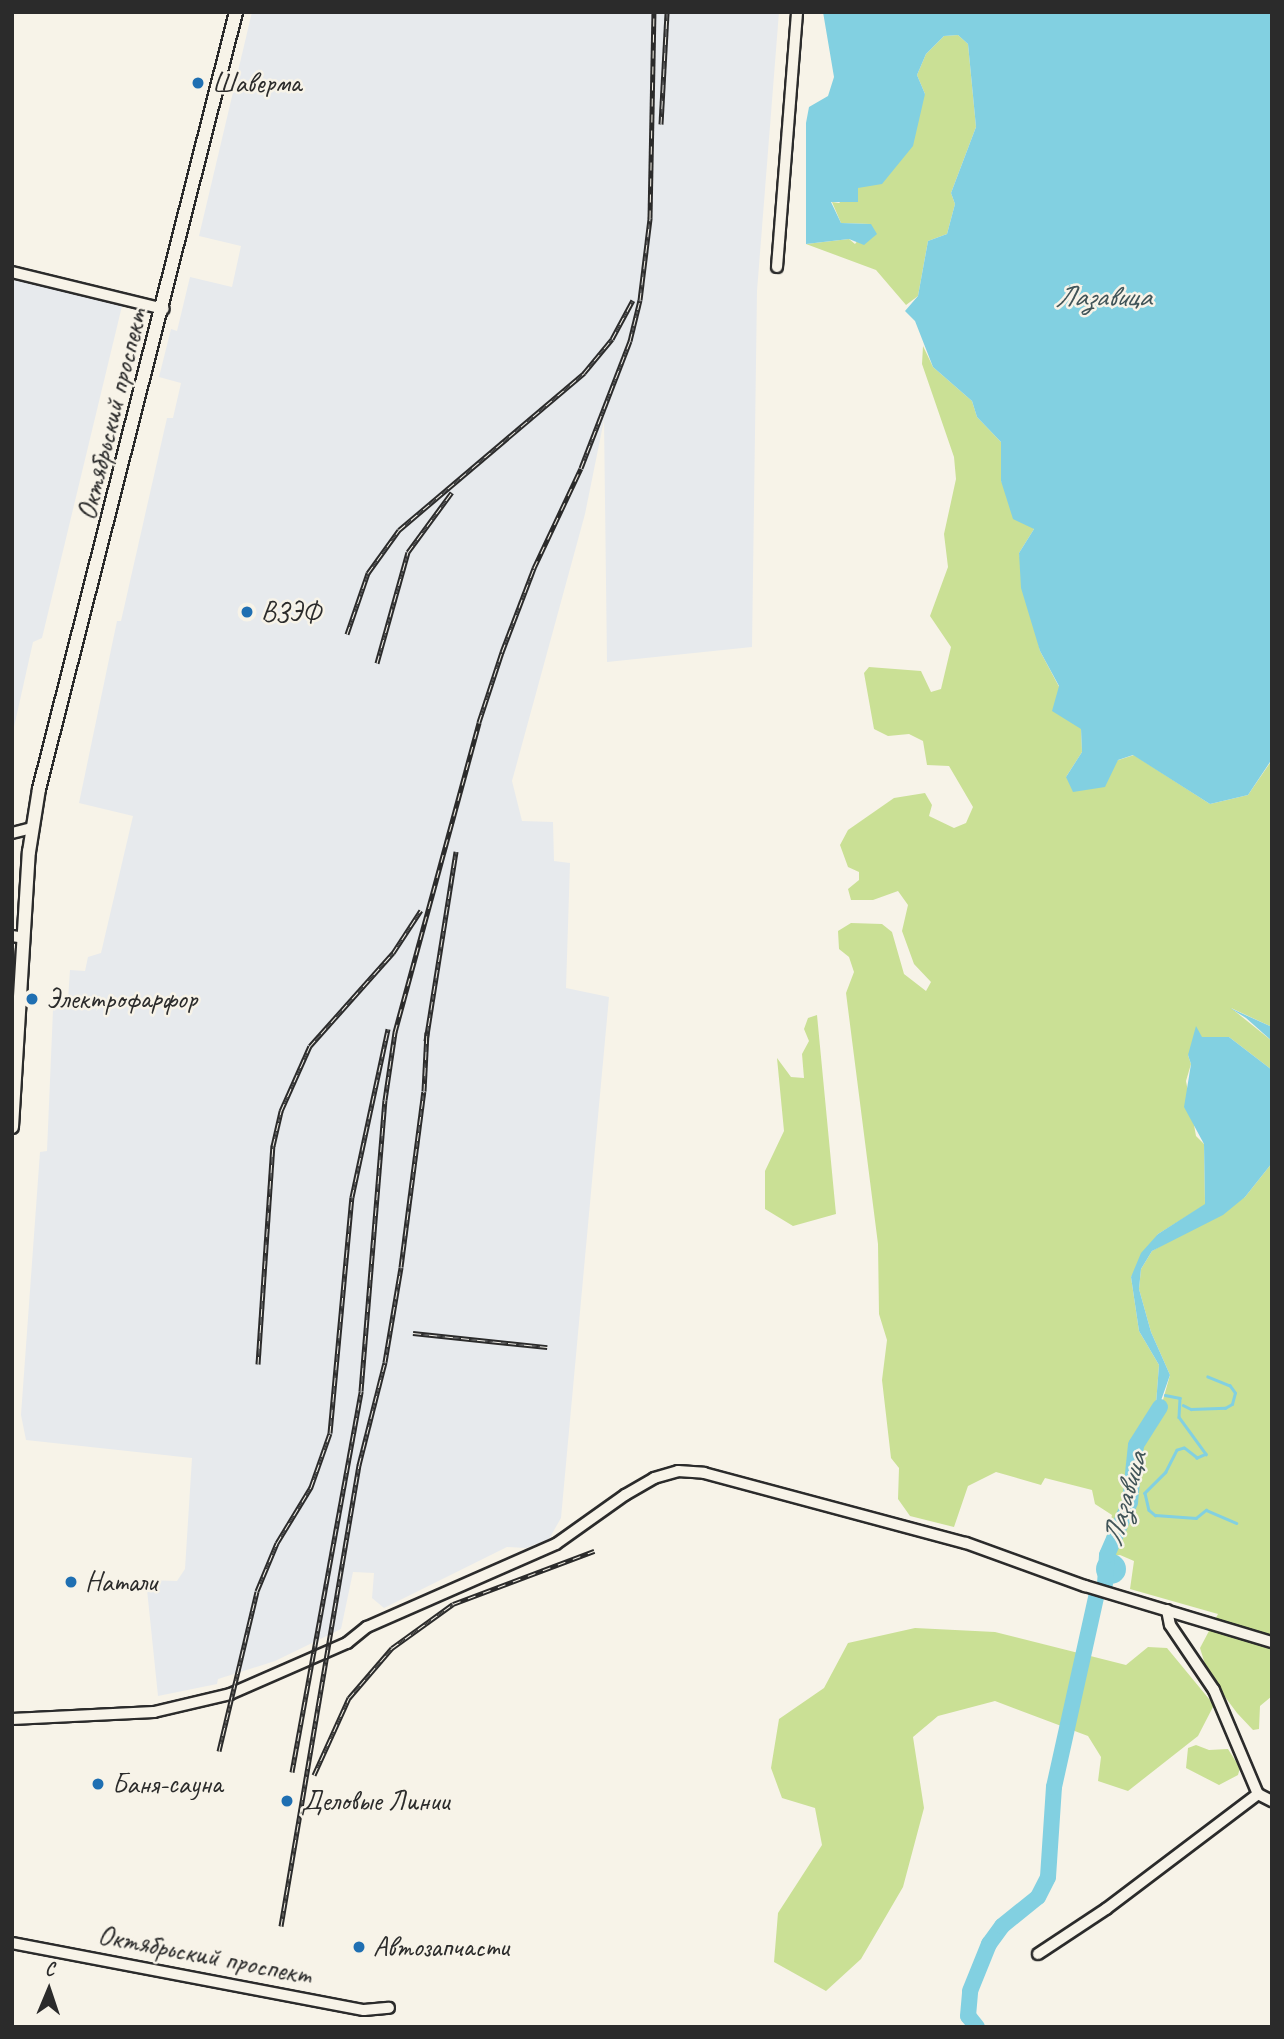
<!DOCTYPE html>
<meta charset="utf-8">
<style>
body{margin:0}
#map{position:relative;width:1284px;height:2039px;overflow:hidden;background:#f7f3e8;font-family:Caveat,sans-serif}
div>[style]{position:absolute}
.built>*{inset:0;background:#e7eaed}
.green>*{inset:0;background:#cae095}
.water>*{inset:0;background:#82d0e1}
.round{border-radius:50%}
.stream>*{height:2.5px;margin:-1.25px;padding:0 1.25px;transform-origin:1.25px;border-radius:1.25px;background:#82d0e1}
.river>*{height:16px;margin:-8px;padding:0 8px;transform-origin:8px;border-radius:8px;background:#82d0e1}
.roads{filter:drop-shadow(2px 0 #2b2b2b) drop-shadow(-2px 0 #2b2b2b) drop-shadow(0 2px #2b2b2b) drop-shadow(0 -2px #2b2b2b)}
.minor>*{height:10px;margin:-5px;padding:0 5px;transform-origin:5px;border-radius:5px;background:#f7f3e8}
.major>*{height:12px;margin:-6px;padding:0 6px;transform-origin:6px;border-radius:6px;background:#f7f3e8}
.rail>*{height:5px;margin-top:-2.5px;transform-origin:0;background:repeating-linear-gradient(90deg,#f7f3e8 0 8px,#2b2b2b 0 16px);box-sizing:border-box;border-block:2px solid #2b2b2b}
.dots>*{width:19px;height:19px;translate:-50% -50%;box-sizing:border-box;border:4px solid #f7f3e8;border-radius:50%}
span{translate:-50% -50%;white-space:nowrap;text-align:center;line-height:1.15;-webkit-text-stroke:5px #f7f3e8;paint-order:stroke}
.poi-label{font-size:28px;color:#2b2b2b}
.left{translate:0 -50%;text-align:left}
.street-label{font-size:28px;color:#2b2b2b}
.water-label{font-size:30px;color:#415458;font-style:italic}
.frame{position:absolute;inset:0;border:14px solid #2b2b2b;pointer-events:none}
.north{position:absolute;left:14px;top:1955px;width:70px;height:70px;-webkit-text-stroke:5px #f7f3e8;paint-order:stroke;rotate:2deg;font-size:19px;font-weight:700;line-height:28px;text-align:center;color:#2b2b2b}
.north::after{content:'';display:block;margin:auto;width:24px;height:32px;background:#2b2b2b;clip-path:polygon(50% 0,100% 100%,50% 72%,0 100%)}
</style>
<div id="map">
<div class="built">
<div style="clip-path:polygon(252px 12px,779px 12px,757px 291px,752px 647px,607px 662px,604px 420px,585px 514px,512px 781px,522px 821px,553px 822px,554px 861px,570px 863px,566px 988px,609px 997px,561px 1518px,549px 1539px,526px 1548px,507px 1547px,384px 1608px,372px 1598px,374px 1573px,353px 1572px,341px 1629px,275px 1661px,218px 1679px,217px 1684px,158px 1696px,146px 1580px,177px 1581px,185px 1569px,192px 1458px,26px 1440px,21px 1415px,40px 1152px,47px 1151px,53px 1010px,68px 1000px,70px 970px,85px 971px,88px 957px,101px 953px,133px 816px,79px 803px,117px 621px,121px 621px,167px 418px,173px 418px,181px 383px,159px 377px,171px 329px,177px 331px,190px 277px,232px 287px,241px 246px,199px 236px)"></div>
<div style="clip-path:polygon(12px 279px,122px 306px,42px 638px,33px 642px,12px 736px)"></div>
</div>
<div class="green">
<div style="clip-path:polygon(958px 35px,968px 44px,976px 127px,951px 193px,955px 204px,947px 234px,928px 241px,918px 296px,906px 305px,876px 270px,806px 244px,849px 239px,855px 244px,871px 224px,841px 223px,832px 202px,839px 203px,858px 188px,925px 94px,917px 75px,926px 54px,944px 36px)"></div>
<div style="clip-path:polygon(923px 346px,933px 367px,972px 401px,977px 417px,1001px 442px,1001px 481px,1034px 529px,1019px 553px,1040px 651px,1081px 728px,1082px 752px,1066px 777px,1134px 755px,1210px 804px,1248px 795px,1272px 760px,1272px 1027px,1231px 1008px,1272px 1041px,1272px 1070px,1229px 1037px,1202px 1037px,1188px 1055px,1191px 1064px,1186px 1081px,1196px 1136px,1204px 1144px,1205px 1205px,1158px 1234px,1131px 1277px,1139px 1331px,1159px 1365px,1156px 1404px,1148px 1421px,1159px 1414px,1170px 1375px,1151px 1332px,1139px 1289px,1141px 1269px,1152px 1251px,1245px 1197px,1272px 1163px,1272px 1696px,1260px 1706px,1259px 1729px,1253px 1730px,1237px 1713px,1208px 1674px,1200px 1648px,1218px 1614px,1130px 1589px,1134px 1561px,1120px 1555px,1101px 1558px,1112px 1515px,1095px 1504px,1092px 1490px,1045px 1478px,1041px 1485px,996px 1472px,968px 1486px,954px 1527px,910px 1516px,898px 1499px,899px 1468px,891px 1458px,882px 1380px,887px 1340px,879px 1314px,878px 1244px,846px 993px,854px 972px,849px 957px,839px 949px,838px 931px,851px 923px,882px 924px,892px 932px,904px 974px,926px 991px,931px 982px,914px 964px,902px 931px,908px 905px,898px 891px,873px 900px,851px 900px,848px 889px,859px 880px,859px 872px,848px 867px,840px 845px,848px 830px,894px 798px,925px 793px,932px 805px,929px 816px,954px 828px,966px 823px,973px 807px,949px 766px,927px 765px,923px 741px,909px 734px,888px 736px,874px 729px,864px 673px,869px 667px,921px 671px,931px 692px,941px 689px,951px 647px,930px 616px,948px 567px,944px 534px,956px 479px,954px 457px,922px 364px)"></div>
<div style="clip-path:polygon(817px 1015px,836px 1214px,793px 1226px,765px 1209px,765px 1171px,784px 1131px,777px 1058px,791px 1077px,804px 1078px,802px 1054px,809px 1041px,804px 1029px,808px 1018px)"></div>
<div style="clip-path:polygon(915px 1628px,995px 1632px,1126px 1665px,1148px 1647px,1167px 1648px,1214px 1705px,1198px 1736px,1128px 1791px,1098px 1781px,1101px 1757px,1088px 1736px,995px 1701px,938px 1716px,913px 1737px,924px 1808px,903px 1887px,861px 1959px,826px 1991px,774px 1962px,778px 1913px,822px 1845px,815px 1808px,782px 1798px,771px 1768px,779px 1719px,824px 1688px,848px 1643px)"></div>
<div style="clip-path:polygon(1196px 1745px,1209px 1750px,1228px 1749px,1240px 1768px,1238px 1775px,1219px 1785px,1186px 1768px,1188px 1748px)"></div>
</div>
<div class="water">
<div style="clip-path:polygon(823px 12px,1272px 12px,1272px 759px,1248px 795px,1210px 804px,1133px 755px,1118px 760px,1105px 787px,1073px 792px,1066px 777px,1082px 752px,1081px 729px,1052px 711px,1059px 686px,1040px 651px,1021px 588px,1019px 553px,1034px 529px,1013px 519px,1001px 481px,1001px 442px,977px 417px,972px 401px,933px 367px,915px 321px,905px 311px,918px 296px,928px 241px,947px 234px,955px 204px,951px 193px,976px 127px,968px 44px,958px 35px,944px 36px,926px 54px,917px 75px,925px 94px,913px 146px,882px 184px,858px 188px,858px 202px,831px 202px,841px 223px,871px 224px,877px 234px,864px 245px,849px 239px,806px 244px,806px 123px,809px 107px,828px 96px,834px 77px)"></div>
<div style="clip-path:polygon(1230px 1008px,1272px 1027px,1272px 1041px,1246px 1018px)"></div>
<div style="clip-path:polygon(1196px 1026px,1202px 1037px,1229px 1037px,1272px 1070px,1272px 1163px,1245px 1197px,1223px 1215px,1152px 1251px,1141px 1269px,1139px 1289px,1151px 1332px,1170px 1375px,1152px 1426px,1147px 1421px,1156px 1404px,1159px 1365px,1139px 1331px,1131px 1277px,1141px 1253px,1158px 1234px,1205px 1204px,1204px 1144px,1184px 1107px,1191px 1064px,1188px 1055px)"></div>
<div class="round" style="left:1096px;top:1554px;width:30px;height:30px"></div>
</div>
<div class="stream">
<div style="left:1165px;top:1395px;width:15px;rotate:11deg"></div>
<div style="left:1180px;top:1398px;width:19px;rotate:93deg"></div>
<div style="left:1179px;top:1417px;width:46px;rotate:53.9deg"></div>
<div style="left:1206px;top:1454px;width:10px;rotate:156deg"></div>
<div style="left:1197px;top:1458px;width:16px;rotate:-142deg"></div>
<div style="left:1184px;top:1448px;width:7px;rotate:164deg"></div>
<div style="left:1177px;top:1450px;width:25px;rotate:117deg"></div>
<div style="left:1166px;top:1472px;width:30px;rotate:135deg"></div>
<div style="left:1145px;top:1493px;width:17px;rotate:77deg"></div>
<div style="left:1149px;top:1510px;width:8px;rotate:40deg"></div>
<div style="left:1155px;top:1515px;width:41px;rotate:4.2deg"></div>
<div style="left:1196px;top:1518px;width:13px;rotate:-39deg"></div>
<div style="left:1206px;top:1510px;width:33px;rotate:23deg"></div>
<div style="left:1183px;top:1405px;width:9px;rotate:27deg"></div>
<div style="left:1191px;top:1409px;width:34px;rotate:-2deg"></div>
<div style="left:1225px;top:1408px;width:8px;rotate:-30deg"></div>
<div style="left:1232px;top:1404px;width:11px;rotate:-75deg"></div>
<div style="left:1235px;top:1393px;width:9px;rotate:-126deg"></div>
<div style="left:1230px;top:1386px;width:24px;rotate:-158deg"></div>
</div>
<div class="river">
<div style="left:1105px;top:1584px;width:29px;rotate:-86deg"></div>
<div style="left:1107px;top:1555px;width:58px;rotate:-66.5deg"></div>
<div style="left:1130px;top:1502px;width:57px;rotate:-84deg"></div>
<div style="left:1136px;top:1445px;width:45px;rotate:-57.7deg"></div>
<div style="left:977px;top:2027px;width:14px;rotate:-129deg"></div>
<div style="left:968px;top:2016px;width:25px;rotate:-85deg"></div>
<div style="left:970px;top:1991px;width:51px;rotate:-68deg"></div>
<div style="left:989px;top:1944px;width:22px;rotate:-54deg"></div>
<div style="left:1002px;top:1926px;width:46px;rotate:-38.9deg"></div>
<div style="left:1038px;top:1897px;width:22px;rotate:-63deg"></div>
<div style="left:1048px;top:1877px;width:90px;rotate:-86.2deg"></div>
<div style="left:1054px;top:1787px;width:195px;rotate:-77.5deg"></div>
</div>
<div class="roads">
<div class="minor">
<div style="left:777px;top:267px;width:256px;rotate:-85.5deg"></div>
<div style="left:12px;top:272px;width:156px;rotate:13.7deg"></div>
<div style="left:12px;top:833px;width:21px;rotate:-14deg"></div>
<div style="left:12px;top:936px;width:12px;rotate:9deg"></div>
<div style="left:1167px;top:1610px;width:15px;rotate:79deg"></div>
<div style="left:1170px;top:1625px;width:78px;rotate:55.9deg"></div>
<div style="left:1214px;top:1690px;width:113px;rotate:67.1deg"></div>
<div style="left:12px;top:1719px;width:142px;rotate:-2.8deg"></div>
<div style="left:154px;top:1712px;width:78px;rotate:-13.3deg"></div>
<div style="left:230px;top:1694px;width:128px;rotate:-23.6deg"></div>
<div style="left:347px;top:1643px;width:26px;rotate:-39deg"></div>
<div style="left:367px;top:1627px;width:206px;rotate:-23.7deg"></div>
<div style="left:556px;top:1544px;width:85px;rotate:-35.4deg"></div>
<div style="left:625px;top:1495px;width:34px;rotate:-30deg"></div>
<div style="left:654px;top:1478px;width:25px;rotate:-16deg"></div>
<div style="left:678px;top:1471px;width:26px;rotate:4deg"></div>
<div style="left:704px;top:1473px;width:271px;rotate:15deg"></div>
<div style="left:966px;top:1543px;width:127px;rotate:19.9deg"></div>
<div style="left:1085px;top:1586px;width:195px;rotate:16.7deg"></div>
<div style="left:12px;top:1943px;width:358px;rotate:10.8deg"></div>
<div style="left:364px;top:2010px;width:25px;rotate:-5deg"></div>
<div style="left:1038px;top:1954px;width:82px;rotate:-33.5deg"></div>
<div style="left:1106px;top:1909px;width:191px;rotate:-37.1deg"></div>
<div style="left:1258px;top:1794px;width:16px;rotate:27deg"></div>
</div>
<div class="major">
<div style="left:12px;top:1127px;width:276px;rotate:-86.5deg"></div>
<div style="left:29px;top:852px;width:64px;rotate:-81deg"></div>
<div style="left:39px;top:789px;width:802px;rotate:-75.77deg"></div>
</div>
</div>
<div class="rail">
<div style="left:661px;top:124px;width:112px;rotate:-86.9deg"></div>
<div style="left:347px;top:634px;width:65px;rotate:-71deg"></div>
<div style="left:368px;top:573px;width:53px;rotate:-54.2deg"></div>
<div style="left:399px;top:530px;width:243px;rotate:-40.3deg"></div>
<div style="left:584px;top:373px;width:44px;rotate:-50.5deg"></div>
<div style="left:612px;top:339px;width:44px;rotate:-61.7deg"></div>
<div style="left:377px;top:663px;width:115px;rotate:-74.4deg"></div>
<div style="left:408px;top:552px;width:74px;rotate:-53.7deg"></div>
<div style="left:426px;top:1041px;width:192px;rotate:-81deg"></div>
<div style="left:413px;top:1333px;width:135px;rotate:6deg"></div>
<div style="left:258px;top:1364px;width:219px;rotate:-86.1deg"></div>
<div style="left:273px;top:1146px;width:36px;rotate:-77deg"></div>
<div style="left:281px;top:1111px;width:71px;rotate:-66deg"></div>
<div style="left:310px;top:1046px;width:125px;rotate:-48.3deg"></div>
<div style="left:393px;top:953px;width:51px;rotate:-56.9deg"></div>
<div style="left:219px;top:1751px;width:164px;rotate:-76.6deg"></div>
<div style="left:257px;top:1591px;width:52px;rotate:-67.4deg"></div>
<div style="left:277px;top:1543px;width:66px;rotate:-58.7deg"></div>
<div style="left:311px;top:1487px;width:57px;rotate:-70.6deg"></div>
<div style="left:330px;top:1433px;width:237px;rotate:-84.7deg"></div>
<div style="left:352px;top:1197px;width:172px;rotate:-77.9deg"></div>
<div style="left:292px;top:1772px;width:387px;rotate:-79.7deg"></div>
<div style="left:361px;top:1391px;width:292px;rotate:-85.3deg"></div>
<div style="left:385px;top:1100px;width:69px;rotate:-81.6deg"></div>
<div style="left:395px;top:1032px;width:321px;rotate:-74.8deg"></div>
<div style="left:479px;top:722px;width:74px;rotate:-71.8deg"></div>
<div style="left:502px;top:652px;width:90px;rotate:-69.1deg"></div>
<div style="left:534px;top:568px;width:110px;rotate:-64.8deg"></div>
<div style="left:581px;top:468px;width:136px;rotate:-68.9deg"></div>
<div style="left:630px;top:341px;width:42px;rotate:-76.3deg"></div>
<div style="left:640px;top:300px;width:83px;rotate:-83deg"></div>
<div style="left:650px;top:218px;width:206px;rotate:-88.9deg"></div>
<div style="left:314px;top:1775px;width:85px;rotate:-65.6deg"></div>
<div style="left:349px;top:1698px;width:66px;rotate:-49.3deg"></div>
<div style="left:392px;top:1648px;width:75px;rotate:-35.8deg"></div>
<div style="left:453px;top:1604px;width:151px;rotate:-20.6deg"></div>
<div style="left:281px;top:1926px;width:468px;rotate:-80.4deg"></div>
<div style="left:359px;top:1465px;width:106px;rotate:-75.8deg"></div>
<div style="left:385px;top:1362px;width:96px;rotate:-80.4deg"></div>
<div style="left:401px;top:1267px;width:177px;rotate:-82.6deg"></div>
<div style="left:424px;top:1091px;width:59px;rotate:-87.1deg"></div>
</div>
<div class="dots">
<div style="left:198px;top:83px;background:#1f6fb2"></div>
<div style="left:247px;top:612px;background:#1f6fb2"></div>
<div style="left:32px;top:999px;background:#1f6fb2"></div>
<div style="left:71px;top:1582px;background:#1f6fb2"></div>
<div style="left:98px;top:1784px;background:#1f6fb2"></div>
<div style="left:287px;top:1801px;background:#1f6fb2"></div>
<div style="left:359px;top:1947px;background:#1f6fb2"></div>
</div>
<div class="poi-label">
<span class="left" style="left:212px;top:83px">Шаверма</span>
<span class="left" style="left:261px;top:612px">ВЗЭФ</span>
<span class="left" style="left:46px;top:999px">Электрофарфор</span>
<span class="left" style="left:85px;top:1582px">Натали</span>
<span class="left" style="left:112px;top:1784px">Баня-сауна</span>
<span class="left" style="left:301px;top:1801px">Деловые Линии</span>
<span class="left" style="left:373px;top:1947px">Автозапчасти</span>
</div>
<div class="street-label">
<span style="left:112px;top:414px;rotate:-76deg">Октябрьский проспект</span>
<span style="left:205px;top:1955px;rotate:11deg">Октябрьский проспект</span>
</div>
<div class="water-label">
<span style="left:1103px;top:296px">Лазавица</span>
<span style="left:1124px;top:1499px;rotate:-74deg">Лазавица</span>
</div>
<div class="frame"></div>
<div class="north">С</div>
</div>
